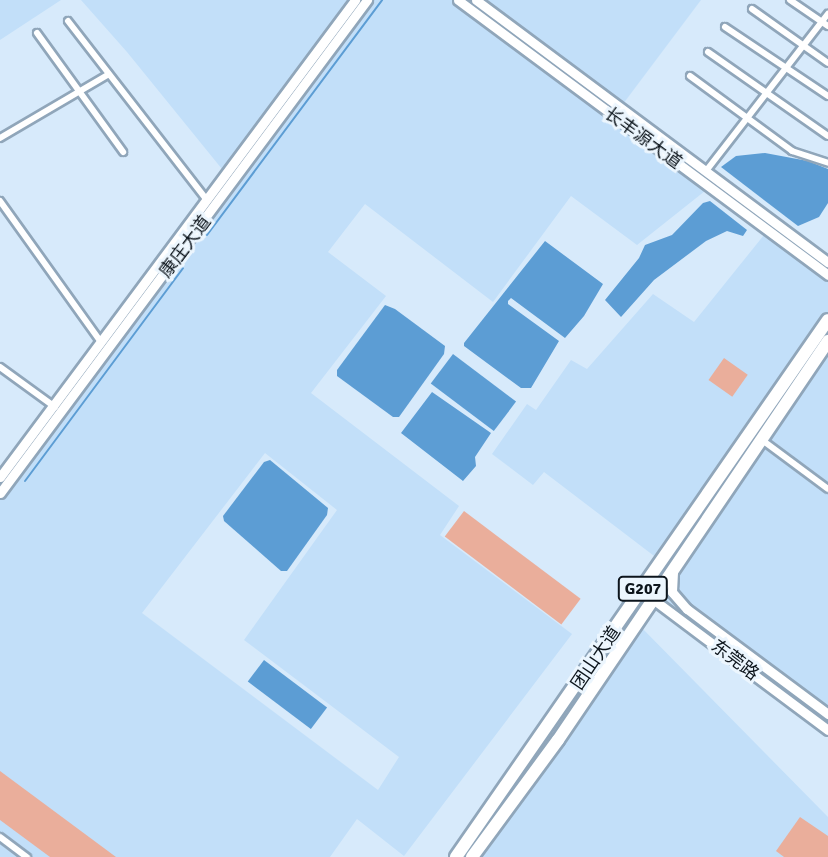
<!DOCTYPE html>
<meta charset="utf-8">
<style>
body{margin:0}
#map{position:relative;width:828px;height:857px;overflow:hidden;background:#d7eafb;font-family:Signika,"Noto Sans SC",sans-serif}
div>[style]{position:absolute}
.built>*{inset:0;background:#c2dff9}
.green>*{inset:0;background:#eaae9b;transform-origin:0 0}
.water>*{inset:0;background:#5c9dd4;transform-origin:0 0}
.stream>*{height:2px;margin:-1px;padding:0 1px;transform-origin:1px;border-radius:1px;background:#5c9dd4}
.roads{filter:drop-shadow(2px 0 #90a6ba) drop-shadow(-2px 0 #90a6ba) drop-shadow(0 2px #90a6ba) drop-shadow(0 -2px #90a6ba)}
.street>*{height:6px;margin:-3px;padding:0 3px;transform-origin:3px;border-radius:3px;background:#fff}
.secondary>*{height:9px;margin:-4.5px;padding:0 4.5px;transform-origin:4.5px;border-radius:4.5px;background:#fff}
.highway>*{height:12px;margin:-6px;padding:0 6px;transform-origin:6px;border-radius:6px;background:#fff}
span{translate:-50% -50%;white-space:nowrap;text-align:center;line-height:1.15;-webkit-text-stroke:6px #ecf6fe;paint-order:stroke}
.shield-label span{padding:2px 5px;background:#ecf6fe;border:2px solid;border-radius:5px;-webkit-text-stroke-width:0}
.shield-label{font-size:16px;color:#0d151c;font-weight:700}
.street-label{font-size:18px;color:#0d151c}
</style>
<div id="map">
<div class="built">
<div style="clip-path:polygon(0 0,61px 0,0 40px)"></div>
<div style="clip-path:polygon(81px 0,355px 0,226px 174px,127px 52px)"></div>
<div style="clip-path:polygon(evenodd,368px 0,458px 0,710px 187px,637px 245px,571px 196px,493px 302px,365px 204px,328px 252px,386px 296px,311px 393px,459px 506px,440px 535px,572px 634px,404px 856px,357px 819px,330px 857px,0 857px,0 493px,368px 0,265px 453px,337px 510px,244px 640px,399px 757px,378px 790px,142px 613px,265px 453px)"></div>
<div style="clip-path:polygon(476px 0,701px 0,620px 108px)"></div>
<div style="clip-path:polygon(768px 230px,828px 275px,828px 320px,662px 562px,544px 472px,533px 485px,492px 454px,527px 404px,536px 410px,571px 360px,587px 369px,653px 294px,694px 322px)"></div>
<div style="clip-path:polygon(828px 341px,828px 724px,656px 596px)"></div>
<div style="clip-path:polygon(637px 623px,828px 817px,828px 857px,472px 857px)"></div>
</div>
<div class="green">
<div style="left:724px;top:358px;width:29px;height:27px;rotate:35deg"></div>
<div style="left:464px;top:511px;width:146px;height:32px;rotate:37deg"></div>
<div style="clip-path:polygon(0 771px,116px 857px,50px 857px,0 820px)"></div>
<div style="clip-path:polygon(800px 817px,828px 836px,828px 857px,784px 857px,776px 851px)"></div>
</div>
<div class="water">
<div style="clip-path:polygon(765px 153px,808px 161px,828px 169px,828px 203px,819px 217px,798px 226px,721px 167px,736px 156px)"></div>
<div style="clip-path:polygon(710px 201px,747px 230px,743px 236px,727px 231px,706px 241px,654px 280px,621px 317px,605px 300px,639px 258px,645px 245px,672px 235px,703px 203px)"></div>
<div style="clip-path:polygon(545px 241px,603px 284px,584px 316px,565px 338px,511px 298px,508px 301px,508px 304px,559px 341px,531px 388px,521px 388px,464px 346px,464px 343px)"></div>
<div style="clip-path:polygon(385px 305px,395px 309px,445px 346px,444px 354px,399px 417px,393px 417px,337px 376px,337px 370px)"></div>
<div style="left:453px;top:354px;width:79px;height:37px;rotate:37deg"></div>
<div style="clip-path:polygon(432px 392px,491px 433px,475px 457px,476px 466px,463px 481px,401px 433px)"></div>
<div style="clip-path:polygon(270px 460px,328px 508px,327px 515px,287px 571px,281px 571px,224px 521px,223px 516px,264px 462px)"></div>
<div style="left:264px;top:660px;width:79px;height:27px;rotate:37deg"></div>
</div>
<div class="stream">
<div style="left:207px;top:235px;width:293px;rotate:-53.3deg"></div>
<div style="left:25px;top:481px;width:265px;rotate:-53.4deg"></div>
</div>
<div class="roads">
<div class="street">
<div style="left:790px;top:0;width:46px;rotate:34.4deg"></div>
<div style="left:752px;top:9px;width:93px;rotate:35.4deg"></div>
<div style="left:68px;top:21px;width:227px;rotate:52.2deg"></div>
<div style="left:725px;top:27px;width:124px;rotate:33.8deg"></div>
<div style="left:37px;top:33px;width:147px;rotate:54.1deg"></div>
<div style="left:708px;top:52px;width:146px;rotate:35deg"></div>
<div style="left:690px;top:76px;width:127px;rotate:36.3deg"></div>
<div style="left:792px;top:151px;width:38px;rotate:18deg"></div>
<div style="left:0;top:138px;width:126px;rotate:-30.4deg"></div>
<div style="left:706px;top:171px;width:199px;rotate:-52.2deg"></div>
<div style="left:0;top:201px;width:173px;rotate:54.4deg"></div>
<div style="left:0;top:367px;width:68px;rotate:36deg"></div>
<div style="left:762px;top:440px;width:82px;rotate:36.6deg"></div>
<div style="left:0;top:837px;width:34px;rotate:37deg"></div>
</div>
<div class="secondary">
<div style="left:458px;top:0;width:461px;rotate:36.6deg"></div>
<div style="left:476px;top:0;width:439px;rotate:36.7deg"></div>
<div style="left:0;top:477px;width:595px;rotate:-53.34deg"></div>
<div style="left:0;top:493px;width:615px;rotate:-53.34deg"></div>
<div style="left:673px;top:572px;width:20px;rotate:93deg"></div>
<div style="left:672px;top:592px;width:23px;rotate:49deg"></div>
<div style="left:687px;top:609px;width:176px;rotate:36.7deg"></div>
<div style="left:642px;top:591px;width:232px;rotate:36.8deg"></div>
</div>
<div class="highway">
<div style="left:456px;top:857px;width:653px;rotate:-55.29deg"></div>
<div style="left:472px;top:857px;width:145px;rotate:-53.7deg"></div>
<div style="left:558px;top:740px;width:482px;rotate:-55.9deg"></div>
</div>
</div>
<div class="shield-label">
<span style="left:643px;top:589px">G207</span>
</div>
<div class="street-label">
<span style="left:643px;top:138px;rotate:36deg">长丰源大道</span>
<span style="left:185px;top:247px;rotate:-53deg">康庄大道</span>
<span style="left:596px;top:658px;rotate:-56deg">团山大道</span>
<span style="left:735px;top:660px;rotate:37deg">东莞路</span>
</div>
</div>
